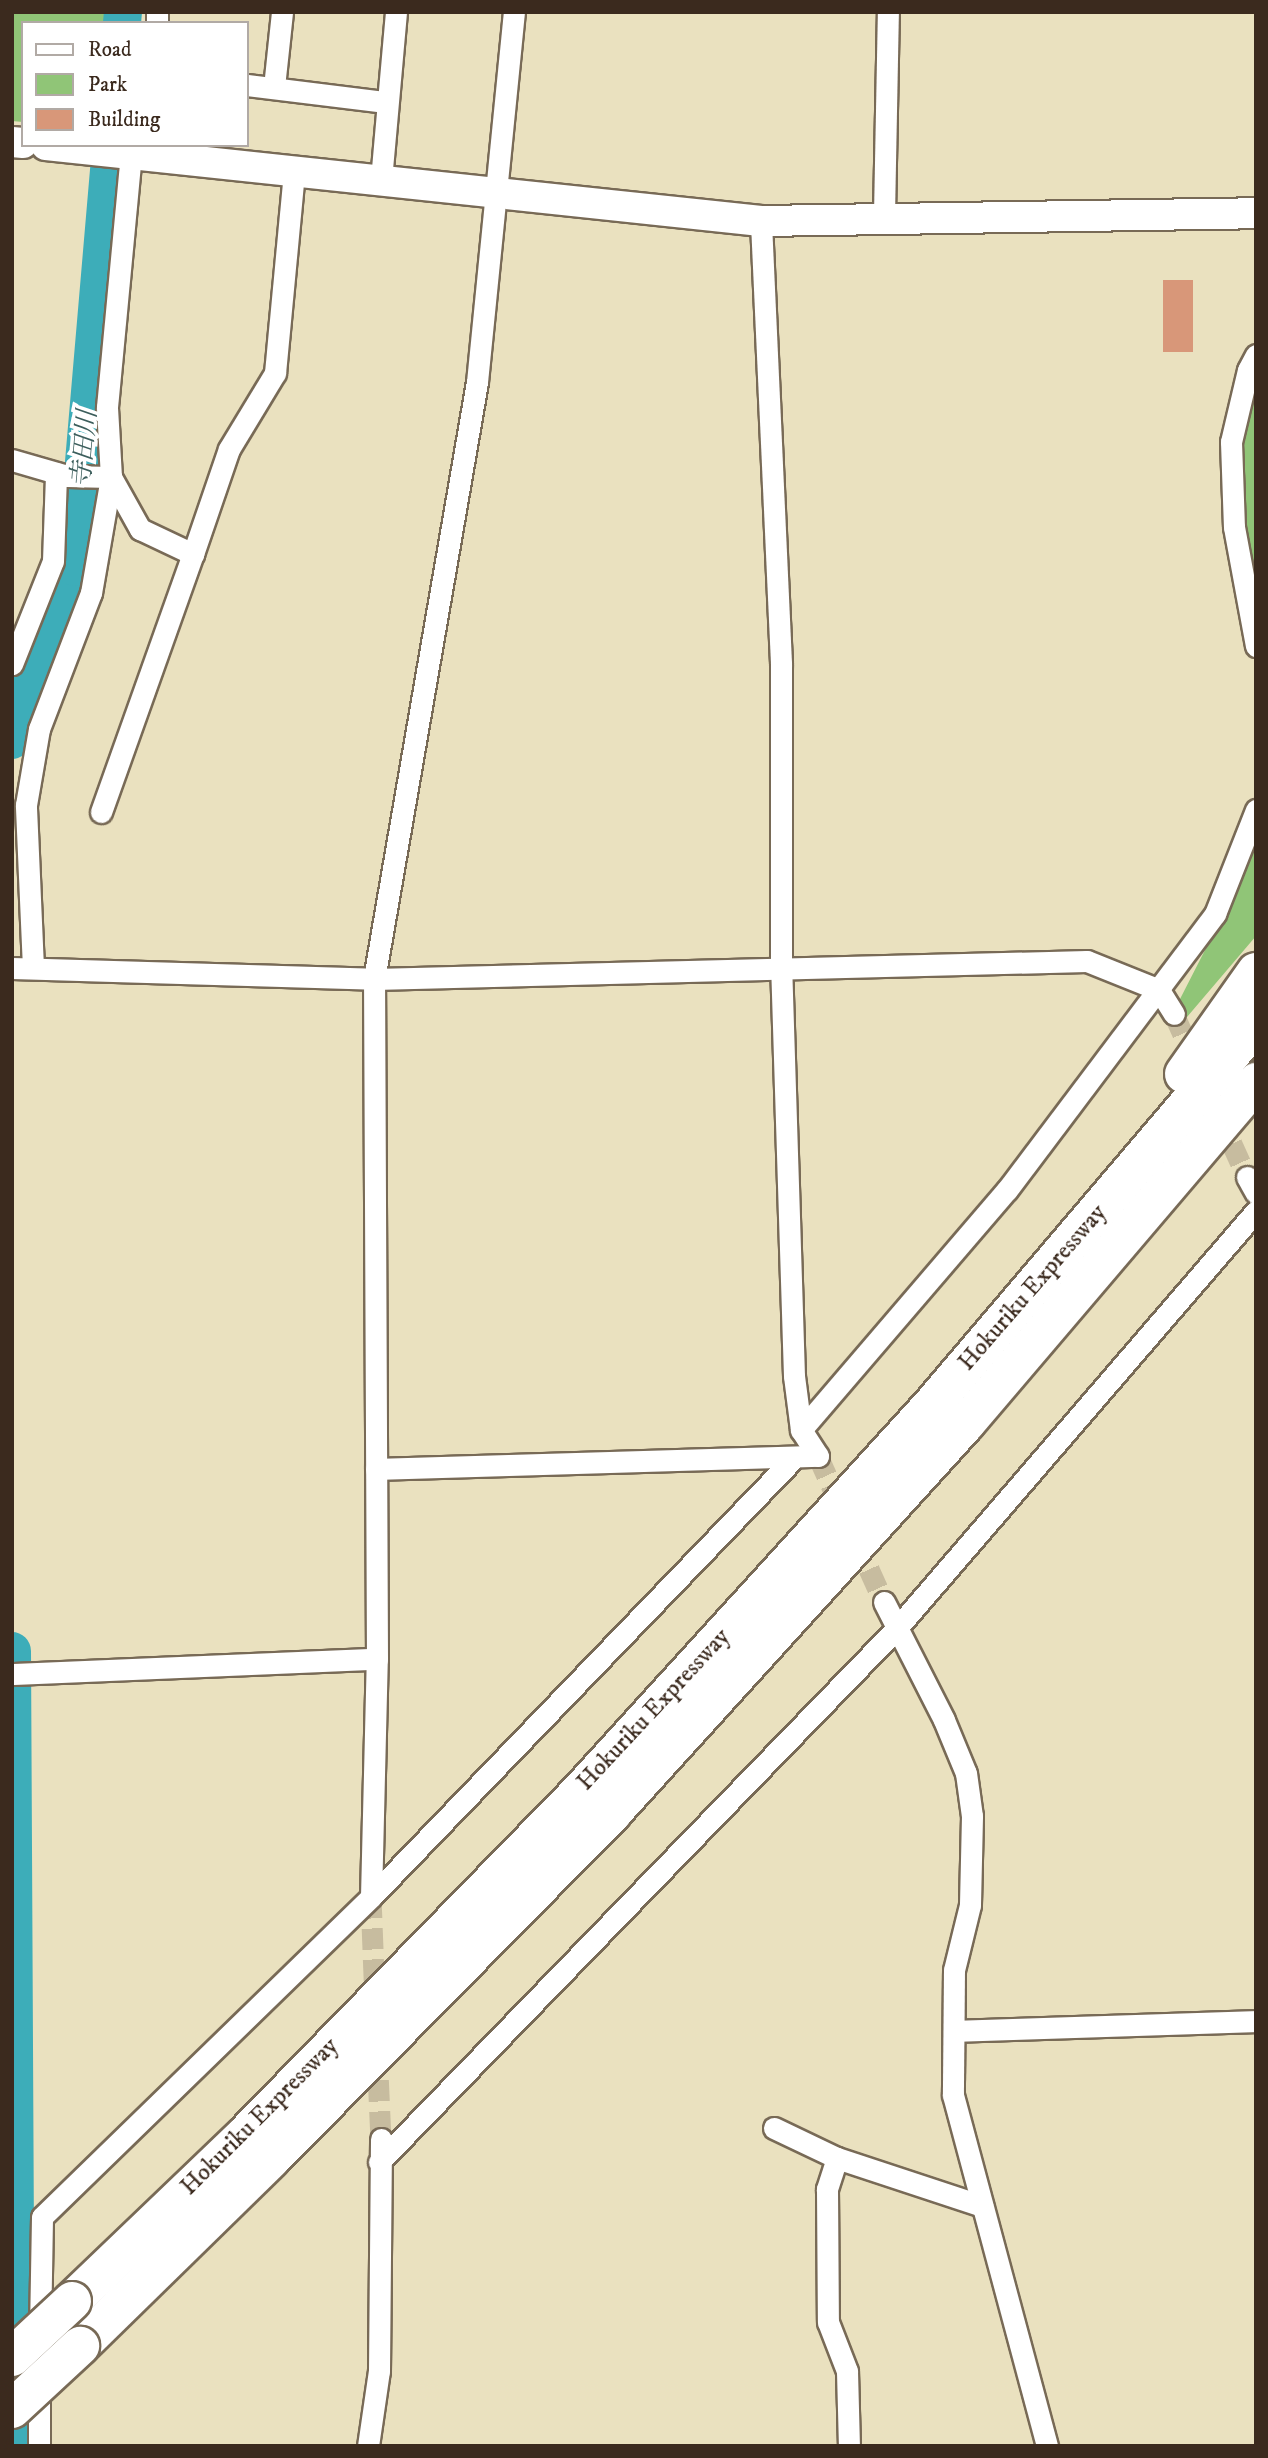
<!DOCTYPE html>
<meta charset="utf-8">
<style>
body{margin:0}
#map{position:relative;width:1268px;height:2458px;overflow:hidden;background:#eae1bf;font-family:"IM FELL DW Pica","Noto Serif JP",serif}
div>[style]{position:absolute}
.green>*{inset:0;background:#90c577}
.river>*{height:38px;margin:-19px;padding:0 19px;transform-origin:19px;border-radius:19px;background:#3dadb9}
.building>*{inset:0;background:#d89779;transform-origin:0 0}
.street-tunnel>*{height:21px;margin-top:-10.5px;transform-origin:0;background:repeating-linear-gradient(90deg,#c7bc9f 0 21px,transparent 0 31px)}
.roads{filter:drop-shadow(2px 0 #786a56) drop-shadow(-2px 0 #786a56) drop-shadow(0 2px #786a56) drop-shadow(0 -2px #786a56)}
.street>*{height:21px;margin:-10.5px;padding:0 10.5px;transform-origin:10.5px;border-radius:10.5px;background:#fff}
.secondary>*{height:30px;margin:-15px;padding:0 15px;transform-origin:15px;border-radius:15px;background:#fff}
.highway>*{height:38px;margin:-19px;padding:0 19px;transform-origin:19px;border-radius:19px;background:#fff}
.bridges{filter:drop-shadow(2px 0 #786a56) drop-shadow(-2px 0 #786a56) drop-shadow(0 2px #786a56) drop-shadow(0 -2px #786a56)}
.highway-bridge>*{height:38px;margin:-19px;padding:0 19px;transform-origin:19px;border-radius:19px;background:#fff}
span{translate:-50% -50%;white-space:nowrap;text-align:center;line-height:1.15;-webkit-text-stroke:7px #fff;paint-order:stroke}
.street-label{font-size:24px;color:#3b2a1e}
.water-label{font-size:26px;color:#3c5e5c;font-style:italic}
.frame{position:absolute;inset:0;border:14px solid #3b2a1e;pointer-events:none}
.legend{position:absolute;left:21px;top:21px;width:228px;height:126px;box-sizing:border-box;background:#fff;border:2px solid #b1aaa5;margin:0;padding:9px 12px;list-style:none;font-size:21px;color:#3b2a1e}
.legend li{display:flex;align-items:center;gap:14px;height:35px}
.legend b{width:35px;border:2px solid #b1aaa5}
</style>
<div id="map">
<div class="green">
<div style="clip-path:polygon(12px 12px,114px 12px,112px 23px,23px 23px,23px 122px,12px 121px)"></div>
<div style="clip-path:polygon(1256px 378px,1256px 611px,1240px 549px,1240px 414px)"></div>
<div style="clip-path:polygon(1256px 839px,1256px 936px,1187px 1017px,1179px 1001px,1249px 864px)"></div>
</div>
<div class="river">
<div style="left:122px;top:23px;width:11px;rotate:-85deg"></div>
<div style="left:12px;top:740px;width:30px;rotate:-86deg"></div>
<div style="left:14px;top:710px;width:155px;rotate:-66.9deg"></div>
<div style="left:75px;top:567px;width:424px;rotate:-85.1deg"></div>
<div style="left:12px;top:1651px;width:795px;rotate:89.71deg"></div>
</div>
<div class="building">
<div style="left:1163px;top:280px;width:30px;height:72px"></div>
</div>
<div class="street-tunnel">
<div style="left:1174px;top:1014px;width:54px;rotate:65.8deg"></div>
<div style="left:1219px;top:1115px;width:68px;rotate:65.7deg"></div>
<div style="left:818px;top:1456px;width:160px;rotate:65.7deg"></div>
<div style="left:371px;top:1897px;width:106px;rotate:87.8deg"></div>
<div style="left:377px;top:2049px;width:90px;rotate:87.5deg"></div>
</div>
<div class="roads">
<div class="street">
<div style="left:157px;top:23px;width:11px;rotate:-90deg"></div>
<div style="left:247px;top:85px;width:140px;rotate:7deg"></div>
<div style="left:274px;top:87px;width:75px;rotate:-83.9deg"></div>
<div style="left:381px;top:180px;width:169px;rotate:-84.9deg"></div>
<div style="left:884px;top:215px;width:203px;rotate:-88.9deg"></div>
<div style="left:1256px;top:355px;width:17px;rotate:118deg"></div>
<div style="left:1248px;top:370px;width:74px;rotate:103.3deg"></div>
<div style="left:1231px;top:442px;width:85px;rotate:88deg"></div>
<div style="left:1234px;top:527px;width:121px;rotate:79.5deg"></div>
<div style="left:12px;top:460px;width:57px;rotate:16.2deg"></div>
<div style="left:67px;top:476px;width:44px;rotate:1.3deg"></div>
<div style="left:111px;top:477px;width:60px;rotate:60.9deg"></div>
<div style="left:140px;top:529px;width:59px;rotate:25.3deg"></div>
<div style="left:193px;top:554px;width:111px;rotate:-71.1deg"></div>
<div style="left:229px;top:449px;width:89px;rotate:-58.8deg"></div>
<div style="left:275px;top:373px;width:203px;rotate:-84.6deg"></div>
<div style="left:12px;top:664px;width:111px;rotate:-68.3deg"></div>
<div style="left:53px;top:561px;width:88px;rotate:-88deg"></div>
<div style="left:101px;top:812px;width:274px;rotate:-70.4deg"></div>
<div style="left:12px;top:968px;width:362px;rotate:1.7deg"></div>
<div style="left:374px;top:979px;width:713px;rotate:-1.45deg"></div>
<div style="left:1087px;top:961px;width:78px;rotate:21.9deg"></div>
<div style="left:1159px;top:990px;width:28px;rotate:58deg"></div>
<div style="left:33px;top:968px;width:163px;rotate:-92.5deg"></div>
<div style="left:26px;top:805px;width:77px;rotate:-80.3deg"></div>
<div style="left:39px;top:729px;width:146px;rotate:-69.1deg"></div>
<div style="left:91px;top:593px;width:118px;rotate:-80.2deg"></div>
<div style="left:111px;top:477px;width:70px;rotate:-93.3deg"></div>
<div style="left:107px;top:407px;width:254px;rotate:-84.6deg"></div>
<div style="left:1247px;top:1177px;width:18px;rotate:61deg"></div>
<div style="left:801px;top:1430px;width:316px;rotate:-49.4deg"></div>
<div style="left:1007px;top:1190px;width:346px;rotate:-53deg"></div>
<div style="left:1215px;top:914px;width:112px;rotate:-68.5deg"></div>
<div style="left:376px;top:1469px;width:442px;rotate:-1.7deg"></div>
<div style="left:818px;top:1456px;width:31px;rotate:-123deg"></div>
<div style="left:801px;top:1430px;width:54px;rotate:-97.4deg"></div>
<div style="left:794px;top:1376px;width:408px;rotate:-91.8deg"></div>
<div style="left:781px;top:968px;width:305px;rotate:-90deg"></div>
<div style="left:781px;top:663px;width:442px;rotate:-92.6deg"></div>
<div style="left:884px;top:1602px;width:132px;rotate:63deg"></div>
<div style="left:944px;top:1720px;width:57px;rotate:67.5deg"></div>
<div style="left:966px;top:1773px;width:43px;rotate:82.1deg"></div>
<div style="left:972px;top:1816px;width:89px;rotate:91.3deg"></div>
<div style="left:970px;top:1905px;width:67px;rotate:103.8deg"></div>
<div style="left:954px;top:1970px;width:125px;rotate:90.5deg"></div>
<div style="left:953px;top:2095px;width:363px;rotate:75deg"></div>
<div style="left:12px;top:1674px;width:365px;rotate:-2.4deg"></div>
<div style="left:371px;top:1897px;width:238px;rotate:-88.6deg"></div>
<div style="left:377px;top:1659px;width:680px;rotate:-90.25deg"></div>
<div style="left:374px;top:979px;width:606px;rotate:-80.21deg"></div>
<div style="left:477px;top:382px;width:372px;rotate:-84.3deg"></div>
<div style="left:954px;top:2031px;width:302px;rotate:-1.9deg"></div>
<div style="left:774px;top:2128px;width:70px;rotate:25.5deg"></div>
<div style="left:837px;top:2158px;width:33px;rotate:108deg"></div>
<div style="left:827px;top:2189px;width:133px;rotate:89.6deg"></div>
<div style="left:828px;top:2322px;width:53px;rotate:68.8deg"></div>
<div style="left:847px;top:2371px;width:75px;rotate:88.5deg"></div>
<div style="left:837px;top:2158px;width:153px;rotate:18.3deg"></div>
<div style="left:379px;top:2162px;width:743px;rotate:-45.87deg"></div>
<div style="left:896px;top:1629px;width:552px;rotate:-49.26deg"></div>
<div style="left:40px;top:2332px;width:115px;rotate:-89deg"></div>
<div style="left:42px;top:2217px;width:459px;rotate:-44.2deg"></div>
<div style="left:371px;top:1897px;width:607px;rotate:-46.07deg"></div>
<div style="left:39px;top:2446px;width:65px;rotate:-90deg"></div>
<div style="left:368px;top:2446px;width:76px;rotate:-81.7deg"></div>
<div style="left:379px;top:2371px;width:232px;rotate:-89.5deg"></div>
</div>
<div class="secondary">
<div style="left:12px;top:142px;width:11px;rotate:5deg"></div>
<div style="left:46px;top:145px;width:719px;rotate:6.07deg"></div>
<div style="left:761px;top:221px;width:495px;rotate:-0.9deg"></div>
</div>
<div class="highway">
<div style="left:1184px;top:1074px;width:125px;rotate:-54.8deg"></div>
<div style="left:72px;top:2301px;width:240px;rotate:-43.8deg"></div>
<div style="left:245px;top:2135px;width:491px;rotate:-45.7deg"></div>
<div style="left:588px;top:1783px;width:513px;rotate:-47.69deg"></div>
<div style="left:933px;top:1404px;width:498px;rotate:-49.6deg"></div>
<div style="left:80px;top:2346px;width:266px;rotate:-44.4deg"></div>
<div style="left:270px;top:2160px;width:487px;rotate:-45.4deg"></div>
<div style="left:612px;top:1813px;width:527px;rotate:-47.77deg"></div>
<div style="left:966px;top:1423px;width:448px;rotate:-49.6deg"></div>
</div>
</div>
<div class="bridges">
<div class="highway-bridge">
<div style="left:12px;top:2357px;width:82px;rotate:-43deg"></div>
<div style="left:12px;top:2409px;width:93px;rotate:-42.8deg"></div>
</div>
</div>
<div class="street-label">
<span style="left:1033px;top:1288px;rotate:-49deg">Hokuriku Expressway</span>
<span style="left:654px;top:1710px;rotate:-47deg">Hokuriku Expressway</span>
<span style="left:260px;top:2117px;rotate:-45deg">Hokuriku Expressway</span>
</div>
<div class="water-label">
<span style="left:85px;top:449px;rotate:-85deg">寺田川</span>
</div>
<div class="frame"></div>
<ul class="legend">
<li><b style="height:9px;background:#fff"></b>Road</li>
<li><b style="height:19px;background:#90c577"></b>Park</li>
<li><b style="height:19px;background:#d89779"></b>Building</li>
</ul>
</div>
